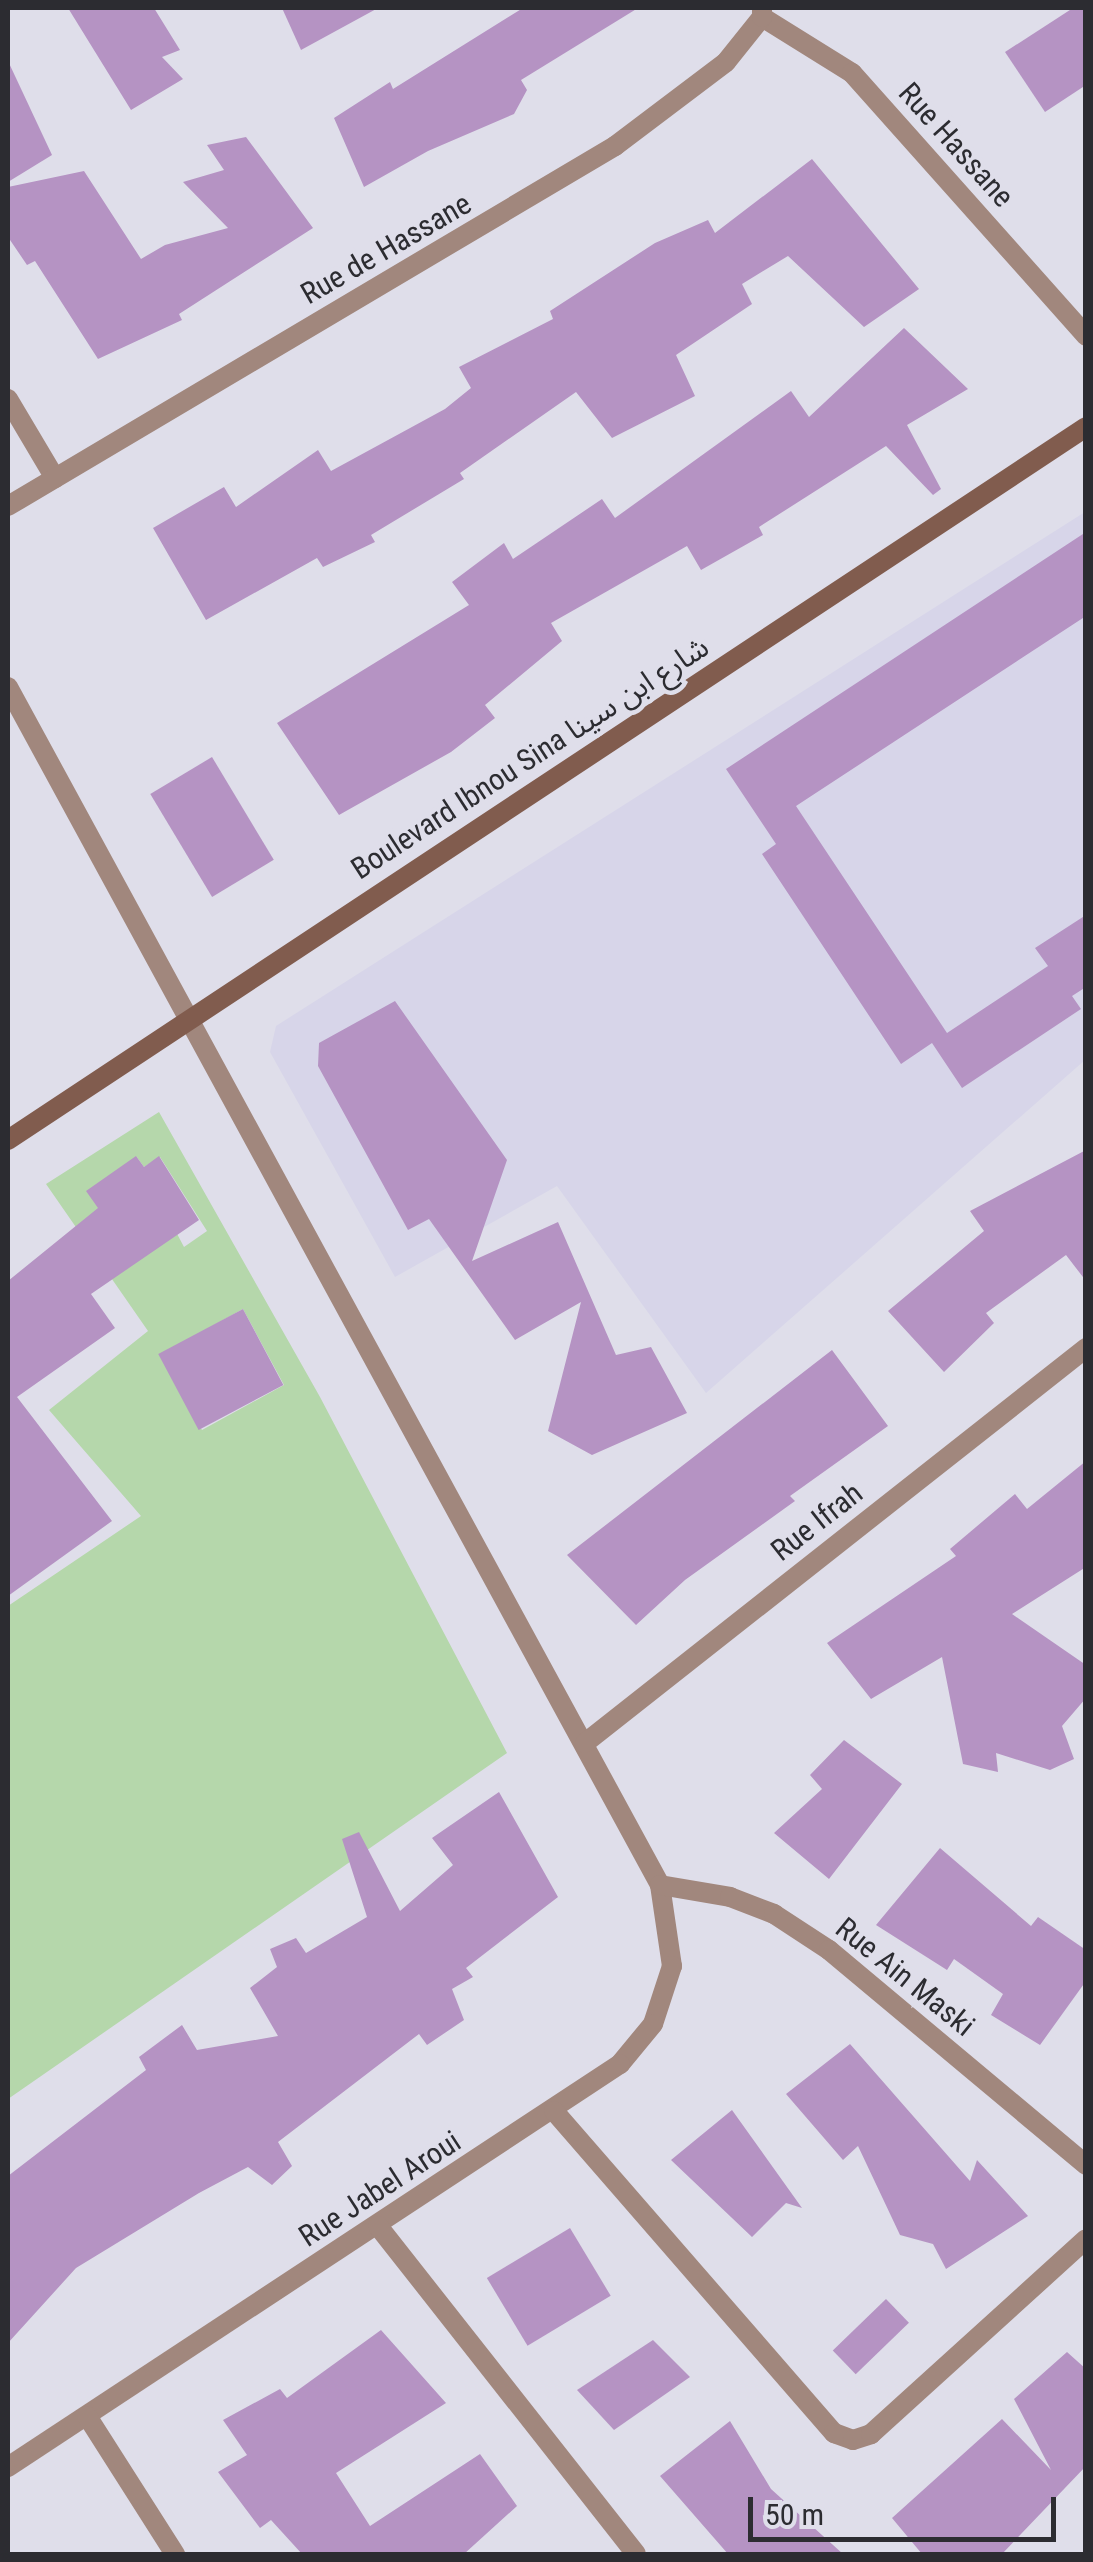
<!DOCTYPE html>
<meta charset="utf-8">
<style>
body{margin:0}
#map{position:relative;width:1093px;height:2562px;overflow:hidden;background:#dfdeea;font-family:"Roboto Condensed","Noto Sans Arabic",sans-serif}
div>[style]{position:absolute}
.built>*{inset:0;background:#d7d5e9}
.green>*{inset:0;background:#b5d7ab}
.building>*{inset:0;background:#b593c3;transform-origin:0 0}
.minor>*{height:20px;margin:-10px;padding:0 10px;transform-origin:10px;border-radius:10px;background:#a1877d}
.secondary>*{height:20px;margin:-10px;padding:0 10px;transform-origin:10px;border-radius:10px;background:#815c4e}
span{translate:-50% -50%;white-space:nowrap;text-align:center;line-height:1.15;-webkit-text-stroke:9px #dfdeea;paint-order:stroke}
.street-label{font-size:30px;color:#2c2c31}
.frame{position:absolute;inset:0;border:10px solid #2c2c31;pointer-events:none}
.scale{position:absolute;left:748px;top:2497px;width:308px;height:45px;box-sizing:border-box;border:5px solid #2c2c31;border-top:0;padding-left:12px;font-size:30px;line-height:35px;white-space:nowrap;color:#2c2c31;-webkit-text-stroke:8px #dfdeea;paint-order:stroke}
</style>
<div id="map">
<div class="built">
<div style="clip-path:polygon(1085px 512px,1085px 1060px,706px 1393px,557px 1186px,395px 1277px,270px 1052px,276px 1026px)"></div>
</div>
<div class="green">
<div style="clip-path:polygon(evenodd,159px 1112px,320px 1397px,507px 1753px,8px 2099px,8px 1606px,141px 1516px,49px 1410px,148px 1331px,46px 1184px,159px 1112px,136px 1156px,144px 1167px,160px 1157px,207px 1231px,184px 1247px,136px 1156px,159px 1112px,243px 1309px,284px 1385px,202px 1430px,160px 1355px,243px 1309px)"></div>
</div>
<div class="building">
<div style="clip-path:polygon(68px 8px,154px 8px,180px 50px,162px 57px,183px 79px,131px 110px)"></div>
<div style="clip-path:polygon(282px 8px,378px 8px,301px 50px)"></div>
<div style="clip-path:polygon(523px 8px,638px 8px,521px 80px,527px 90px,514px 114px,428px 151px,364px 187px,334px 118px,390px 82px,393px 89px)"></div>
<div style="clip-path:polygon(1073px 8px,1086px 8px,1086px 85px,1045px 112px,1005px 52px)"></div>
<div style="clip-path:polygon(8px 61px,52px 155px,8px 182px)"></div>
<div style="clip-path:polygon(246px 137px,313px 228px,179px 314px,182px 320px,98px 359px,35px 261px,27px 265px,8px 237px,8px 187px,84px 171px,141px 259px,165px 245px,228px 228px,183px 182px,224px 170px,207px 145px)"></div>
<div style="clip-path:polygon(812px 159px,919px 289px,864px 327px,788px 256px,742px 284px,752px 304px,676px 355px,695px 396px,612px 438px,576px 392px,460px 473px,464px 479px,371px 535px,375px 542px,323px 567px,317px 558px,206px 620px,153px 528px,224px 487px,236px 507px,318px 450px,331px 471px,445px 409px,471px 388px,459px 367px,553px 319px,550px 311px,655px 243px,708px 220px,715px 233px)"></div>
<div style="clip-path:polygon(904px 328px,968px 389px,907px 425px,941px 489px,933px 495px,886px 446px,759px 527px,763px 535px,701px 570px,687px 546px,551px 623px,562px 641px,485px 705px,495px 718px,451px 752px,339px 815px,277px 723px,469px 605px,452px 582px,504px 543px,513px 559px,602px 499px,615px 518px,791px 391px,809px 417px)"></div>
<div style="clip-path:polygon(1086px 532px,1086px 616px,796px 806px,947px 1033px,1048px 966px,1035px 948px,1086px 915px,1086px 987px,1072px 996px,1081px 1009px,962px 1088px,932px 1043px,901px 1064px,762px 854px,776px 844px,726px 769px)"></div>
<div style="left:212px;top:757px;width:120px;height:72px;rotate:59deg"></div>
<div style="clip-path:polygon(395px 1001px,507px 1160px,472px 1261px,558px 1222px,616px 1355px,651px 1347px,687px 1413px,592px 1455px,548px 1431px,581px 1302px,515px 1340px,429px 1219px,408px 1230px,318px 1066px,319px 1043px)"></div>
<div style="clip-path:polygon(1086px 1150px,1086px 1281px,1066px 1255px,986px 1313px,994px 1323px,944px 1372px,888px 1311px,984px 1231px,970px 1211px)"></div>
<div style="clip-path:polygon(136px 1156px,144px 1167px,159px 1156px,199px 1220px,91px 1294px,115px 1328px,17px 1397px,112px 1521px,8px 1596px,8px 1281px,98px 1208px,86px 1191px)"></div>
<div style="left:243px;top:1309px;width:86px;height:96px;rotate:62deg"></div>
<div style="clip-path:polygon(832px 1350px,888px 1426px,790px 1496px,795px 1501px,685px 1580px,636px 1625px,567px 1555px)"></div>
<div style="clip-path:polygon(1086px 1461px,1086px 1567px,1012px 1614px,1086px 1665px,1086px 1698px,1062px 1726px,1074px 1759px,1050px 1770px,996px 1753px,998px 1772px,963px 1764px,942px 1657px,871px 1699px,827px 1643px,956px 1556px,950px 1549px,1015px 1494px,1027px 1509px)"></div>
<div style="clip-path:polygon(844px 1740px,902px 1784px,829px 1879px,774px 1833px,822px 1789px,810px 1775px)"></div>
<div style="clip-path:polygon(499px 1792px,558px 1897px,466px 1968px,473px 1977px,452px 1989px,464px 2020px,427px 2045px,419px 2034px,278px 2142px,292px 2166px,272px 2185px,248px 2167px,199px 2193px,76px 2268px,8px 2343px,8px 2176px,146px 2070px,139px 2057px,182px 2025px,197px 2050px,278px 2036px,250px 1988px,277px 1967px,270px 1949px,296px 1938px,306px 1953px,367px 1917px,342px 1839px,359px 1832px,400px 1911px,453px 1865px,432px 1838px)"></div>
<div style="clip-path:polygon(940px 1848px,1031px 1926px,1038px 1917px,1086px 1950px,1086px 1981px,1040px 2045px,991px 2015px,1003px 1994px,954px 1959px,947px 1970px,876px 1925px)"></div>
<div style="clip-path:polygon(850px 2044px,970px 2181px,977px 2160px,1028px 2216px,946px 2269px,933px 2244px,900px 2235px,858px 2146px,843px 2160px,786px 2094px)"></div>
<div style="clip-path:polygon(732px 2110px,802px 2208px,786px 2203px,752px 2237px,671px 2160px)"></div>
<div style="left:570px;top:2228px;width:79px;height:97px;rotate:59deg"></div>
<div style="left:886px;top:2299px;width:33px;height:74px;rotate:46deg"></div>
<div style="clip-path:polygon(381px 2330px,446px 2403px,336px 2473px,370px 2526px,480px 2454px,517px 2506px,464px 2554px,302px 2554px,271px 2520px,260px 2528px,218px 2472px,247px 2455px,223px 2420px,280px 2389px,287px 2398px)"></div>
<div style="clip-path:polygon(653px 2340px,690px 2377px,614px 2430px,577px 2390px)"></div>
<div style="clip-path:polygon(1067px 2352px,1086px 2369px,1086px 2466px,1002px 2554px,922px 2554px,892px 2518px,1002px 2419px,1051px 2470px,1014px 2399px)"></div>
<div style="clip-path:polygon(730px 2421px,771px 2489px,843px 2554px,728px 2554px,660px 2476px)"></div>
</div>
<div class="minor">
<div style="left:762px;top:17px;width:106px;rotate:31.9deg"></div>
<div style="left:852px;top:73px;width:352px;rotate:48.3deg"></div>
<div style="left:8px;top:399px;width:92px;rotate:59.3deg"></div>
<div style="left:8px;top:506px;width:706px;rotate:-30.67deg"></div>
<div style="left:615px;top:146px;width:139px;rotate:-37.1deg"></div>
<div style="left:726px;top:62px;width:58px;rotate:-51.3deg"></div>
<div style="left:762px;top:17px;width:9px;rotate:-90deg"></div>
<div style="left:8px;top:687px;width:1364px;rotate:61.44deg"></div>
<div style="left:660px;top:1885px;width:82px;rotate:81.6deg"></div>
<div style="left:672px;top:1966px;width:61px;rotate:108.1deg"></div>
<div style="left:653px;top:2024px;width:52px;rotate:129.5deg"></div>
<div style="left:620px;top:2064px;width:733px;rotate:146.64deg"></div>
<div style="left:585px;top:1743px;width:638px;rotate:-38.25deg"></div>
<div style="left:660px;top:1885px;width:71px;rotate:9.7deg"></div>
<div style="left:730px;top:1897px;width:47px;rotate:21.1deg"></div>
<div style="left:774px;top:1914px;width:66px;rotate:33.2deg"></div>
<div style="left:829px;top:1950px;width:335px;rotate:39.9deg"></div>
<div style="left:554px;top:2111px;width:427px;rotate:49deg"></div>
<div style="left:834px;top:2433px;width:20px;rotate:20deg"></div>
<div style="left:853px;top:2440px;width:19px;rotate:-18deg"></div>
<div style="left:871px;top:2434px;width:290px;rotate:-42.2deg"></div>
<div style="left:378px;top:2226px;width:417px;rotate:51.8deg"></div>
<div style="left:87px;top:2416px;width:164px;rotate:57.5deg"></div>
</div>
<div class="secondary">
<div style="left:8px;top:1140px;width:1292px;rotate:-33.48deg"></div>
</div>
<div class="street-label">
<span style="left:956px;top:145px;rotate:48deg">Rue Hassane</span>
<span style="left:386px;top:249px;rotate:-30deg">Rue de Hassane</span>
<span style="left:530px;top:758px;rotate:-33deg">Boulevard Ibnou Sina شارع ابن سينا</span>
<span style="left:817px;top:1522px;rotate:-38deg">Rue Ifrah</span>
<span style="left:905px;top:1977px;rotate:39deg">Rue Ain Maski</span>
<span style="left:380px;top:2189px;rotate:-33deg">Rue Jabel Aroui</span>
</div>
<div class="frame"></div>
<div class="scale">50 m</div>
</div>
